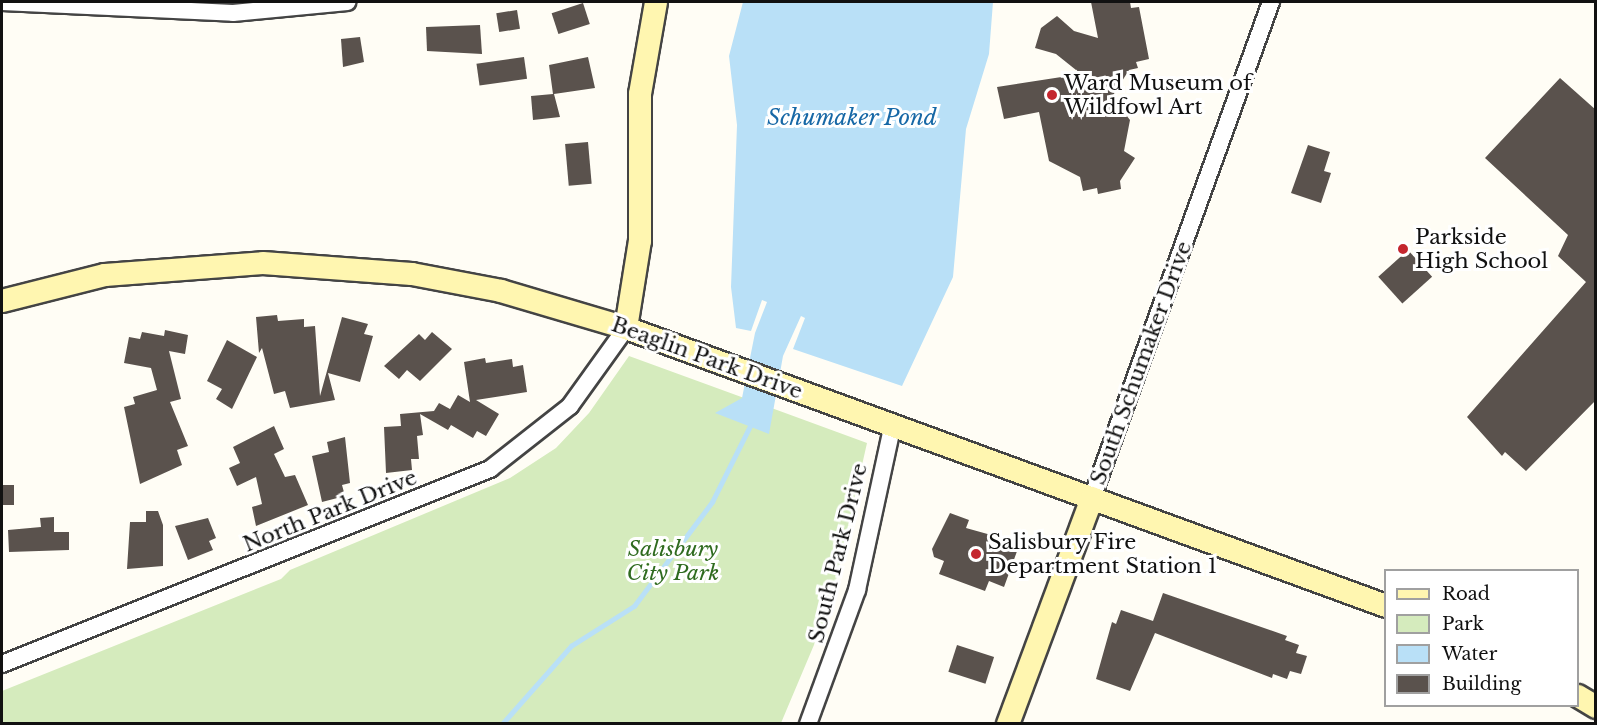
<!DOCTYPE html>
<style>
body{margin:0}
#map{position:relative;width:1597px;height:725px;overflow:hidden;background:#fffdf5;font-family:"Libre Baskerville",serif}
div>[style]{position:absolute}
.green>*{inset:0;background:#d5ebbd}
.water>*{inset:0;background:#b9e0f7}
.stream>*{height:4.5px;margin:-2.25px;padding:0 2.25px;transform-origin:2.25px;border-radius:2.25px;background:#b9e0f7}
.building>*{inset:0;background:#5a524d;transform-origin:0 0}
.roads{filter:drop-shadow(2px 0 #444) drop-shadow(-2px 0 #444) drop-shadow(0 2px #444) drop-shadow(0 -2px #444)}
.street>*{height:16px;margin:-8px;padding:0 8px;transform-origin:8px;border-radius:8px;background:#fff}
.secondary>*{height:22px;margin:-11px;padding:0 11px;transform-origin:11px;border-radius:11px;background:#fff6b0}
.dots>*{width:16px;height:16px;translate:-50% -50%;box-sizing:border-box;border:3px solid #fff;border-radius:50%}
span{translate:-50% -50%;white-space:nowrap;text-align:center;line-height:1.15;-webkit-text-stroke:6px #fff;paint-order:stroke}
.poi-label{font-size:21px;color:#111}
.left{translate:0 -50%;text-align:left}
.street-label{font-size:21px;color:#111}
.park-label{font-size:21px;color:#2f6b1f;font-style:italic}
.water-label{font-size:22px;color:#1768a6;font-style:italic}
.frame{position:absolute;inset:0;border:3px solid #111;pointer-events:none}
.legend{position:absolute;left:1384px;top:569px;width:195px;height:138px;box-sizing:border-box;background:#fff;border:2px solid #a0a0a0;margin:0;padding:8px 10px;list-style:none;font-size:18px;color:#111}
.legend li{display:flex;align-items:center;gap:12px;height:30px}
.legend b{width:30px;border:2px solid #a0a0a0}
</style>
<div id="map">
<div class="green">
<div style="clip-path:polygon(629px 356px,867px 443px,830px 607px,781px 723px,2px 724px,2px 691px,281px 579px,290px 570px,510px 478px,556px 448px,589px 413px)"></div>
</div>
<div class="water">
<div style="clip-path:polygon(743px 2px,993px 2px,989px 54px,966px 129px,953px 277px,902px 386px,793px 349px,805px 318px,801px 316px,783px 356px,769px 434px,715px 413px,742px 398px,755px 333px,767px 302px,762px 300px,751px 331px,736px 328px,731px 287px,737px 125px,729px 56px)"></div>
</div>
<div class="stream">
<div style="left:502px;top:724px;width:104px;rotate:-48.5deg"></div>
<div style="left:571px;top:646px;width:75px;rotate:-32.4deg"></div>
<div style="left:634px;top:606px;width:130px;rotate:-53.1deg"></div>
<div style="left:712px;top:502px;width:85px;rotate:-63.4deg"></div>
</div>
<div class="building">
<div style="clip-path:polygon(1091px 2px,1130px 2px,1131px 8px,1139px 7px,1149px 59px,1136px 62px,1138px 68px,1129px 70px,1112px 97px,1130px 120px,1124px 151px,1135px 158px,1120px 181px,1121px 189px,1098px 194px,1097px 188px,1083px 191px,1080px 177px,1049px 161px,1039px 112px,1004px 119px,997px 87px,1081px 74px,1056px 54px,1035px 48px,1041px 28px,1057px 16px,1074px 31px,1098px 38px)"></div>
<div style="left:583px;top:3px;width:22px;height:33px;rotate:72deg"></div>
<div style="left:517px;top:10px;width:19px;height:21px;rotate:81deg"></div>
<div style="clip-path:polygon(480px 25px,482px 54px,427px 51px,426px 27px)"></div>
<div style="clip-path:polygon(360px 37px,364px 62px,343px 67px,341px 39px)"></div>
<div style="left:524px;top:57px;width:22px;height:48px;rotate:82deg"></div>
<div style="clip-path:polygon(588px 57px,595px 88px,554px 94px,560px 117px,533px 120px,531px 96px,553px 94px,549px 65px)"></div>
<div style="clip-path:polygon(1560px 78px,1596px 110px,1596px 400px,1526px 471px,1505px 452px,1502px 456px,1467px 417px,1586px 282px,1558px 256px,1568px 235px,1485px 158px)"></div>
<div style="left:588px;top:142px;width:42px;height:23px;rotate:85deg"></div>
<div style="clip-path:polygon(1308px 145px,1330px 152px,1324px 171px,1331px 173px,1321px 203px,1291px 193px)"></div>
<div style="left:1408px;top:250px;width:36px;height:40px;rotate:48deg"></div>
<div style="clip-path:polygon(277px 315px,278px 321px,304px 319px,304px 327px,315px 326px,320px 396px,342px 317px,368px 324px,364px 334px,373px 336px,360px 382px,328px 373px,335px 400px,290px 408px,285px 391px,274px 394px,262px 348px,259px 353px,256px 317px)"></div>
<div style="clip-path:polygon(165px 330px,188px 335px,185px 354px,169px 351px,181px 399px,170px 402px,188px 446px,177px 450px,182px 465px,140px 484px,124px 407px,135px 404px,133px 397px,157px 390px,151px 368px,124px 363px,129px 337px,140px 339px,142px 332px,164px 336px)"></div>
<div style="clip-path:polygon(432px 332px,452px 349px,420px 381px,407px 370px,399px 379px,384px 366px,419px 334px,425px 340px)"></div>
<div style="clip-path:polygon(227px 340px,257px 357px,232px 409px,216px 399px,222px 389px,207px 381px)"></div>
<div style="clip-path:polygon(485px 358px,486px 363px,512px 359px,513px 367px,523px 365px,527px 392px,476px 400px,499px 414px,486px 436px,477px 431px,473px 438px,451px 425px,448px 430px,420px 414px,423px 435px,417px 436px,419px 459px,411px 459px,412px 470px,386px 473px,384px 427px,401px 426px,400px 414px,434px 411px,439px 403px,450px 409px,458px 395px,470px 402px,464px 362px)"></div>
<div style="clip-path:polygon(274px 426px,284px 449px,274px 454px,285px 477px,295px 475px,308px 505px,256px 526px,252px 507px,262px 504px,256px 477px,237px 486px,229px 468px,240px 463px,233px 447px)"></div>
<div style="clip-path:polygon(345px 437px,350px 483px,342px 485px,345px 496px,322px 502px,312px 456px,329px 452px,327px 442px)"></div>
<div style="left:2px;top:485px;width:12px;height:20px"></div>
<div style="clip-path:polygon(146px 511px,158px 511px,163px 525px,163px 566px,127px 569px,130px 522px,146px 522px)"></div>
<div style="clip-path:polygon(950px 513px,969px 520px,966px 528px,1020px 543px,1004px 587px,989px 581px,985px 591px,939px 574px,944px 561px,934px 557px,932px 549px)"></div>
<div style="clip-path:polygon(54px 517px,54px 532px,69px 532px,69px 550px,9px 552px,8px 530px,41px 527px,40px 518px)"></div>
<div style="clip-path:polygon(208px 518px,216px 538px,209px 541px,213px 550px,188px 560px,175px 526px)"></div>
<div style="clip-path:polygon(1163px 593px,1287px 636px,1285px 640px,1299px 645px,1296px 653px,1307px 656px,1301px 674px,1290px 671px,1287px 679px,1273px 674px,1272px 678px,1155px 633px,1130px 691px,1096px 679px,1112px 622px,1116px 624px,1121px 610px,1153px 621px)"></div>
<div style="left:957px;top:645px;width:39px;height:28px;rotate:18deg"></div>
</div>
<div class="roads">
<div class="street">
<div style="left:2px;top:2px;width:231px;rotate:2.7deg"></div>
<div style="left:233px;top:13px;width:115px;rotate:-5.5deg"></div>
<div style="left:1092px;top:498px;width:527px;rotate:-70.16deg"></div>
<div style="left:2px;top:664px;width:526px;rotate:-21.78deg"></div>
<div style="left:490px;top:469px;width:102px;rotate:-38.2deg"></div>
<div style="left:570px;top:406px;width:96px;rotate:-54.3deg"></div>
<div style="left:808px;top:724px;width:143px;rotate:-69.9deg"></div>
<div style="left:857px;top:590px;width:170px;rotate:-77.8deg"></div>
</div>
<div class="secondary">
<div style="left:2px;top:301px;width:106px;rotate:-14.2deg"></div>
<div style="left:105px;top:275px;width:158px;rotate:-4.3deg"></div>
<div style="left:263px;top:263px;width:149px;rotate:4.2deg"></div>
<div style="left:412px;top:274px;width:91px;rotate:10.8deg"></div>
<div style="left:501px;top:291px;width:130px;rotate:16.5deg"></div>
<div style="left:626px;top:328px;width:809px;rotate:20.09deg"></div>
<div style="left:626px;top:328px;width:88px;rotate:-80.9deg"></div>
<div style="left:640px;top:241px;width:147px;rotate:-90deg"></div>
<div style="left:640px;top:94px;width:93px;rotate:-80.1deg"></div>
<div style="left:1578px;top:696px;width:21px;rotate:31deg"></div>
<div style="left:1008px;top:724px;width:241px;rotate:-69.6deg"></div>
</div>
</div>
<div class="dots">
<div style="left:1052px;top:95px;background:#c4262e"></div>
<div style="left:1403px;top:249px;background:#c4262e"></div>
<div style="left:976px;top:554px;background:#c4262e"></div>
</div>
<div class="poi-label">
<span class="left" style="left:1064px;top:95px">Ward Museum of<br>Wildfowl Art</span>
<span class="left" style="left:1415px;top:249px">Parkside<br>High School</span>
<span class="left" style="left:988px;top:554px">Salisbury Fire<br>Department Station 1</span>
</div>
<div class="street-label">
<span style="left:707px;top:358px;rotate:20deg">Beaglin Park Drive</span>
<span style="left:1141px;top:363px;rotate:-70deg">South Schumaker Drive</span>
<span style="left:330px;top:511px;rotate:-22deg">North Park Drive</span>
<span style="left:838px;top:553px;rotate:-76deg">South Park Drive</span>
</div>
<div class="park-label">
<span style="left:673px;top:561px">Salisbury<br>City Park</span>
</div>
<div class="water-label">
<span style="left:852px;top:118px">Schumaker Pond</span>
</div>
<div class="frame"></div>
<ul class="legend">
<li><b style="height:8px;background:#fff6b0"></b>Road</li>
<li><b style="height:16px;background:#d5ebbd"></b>Park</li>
<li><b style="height:16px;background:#b9e0f7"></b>Water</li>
<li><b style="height:16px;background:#5a524d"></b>Building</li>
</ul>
</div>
